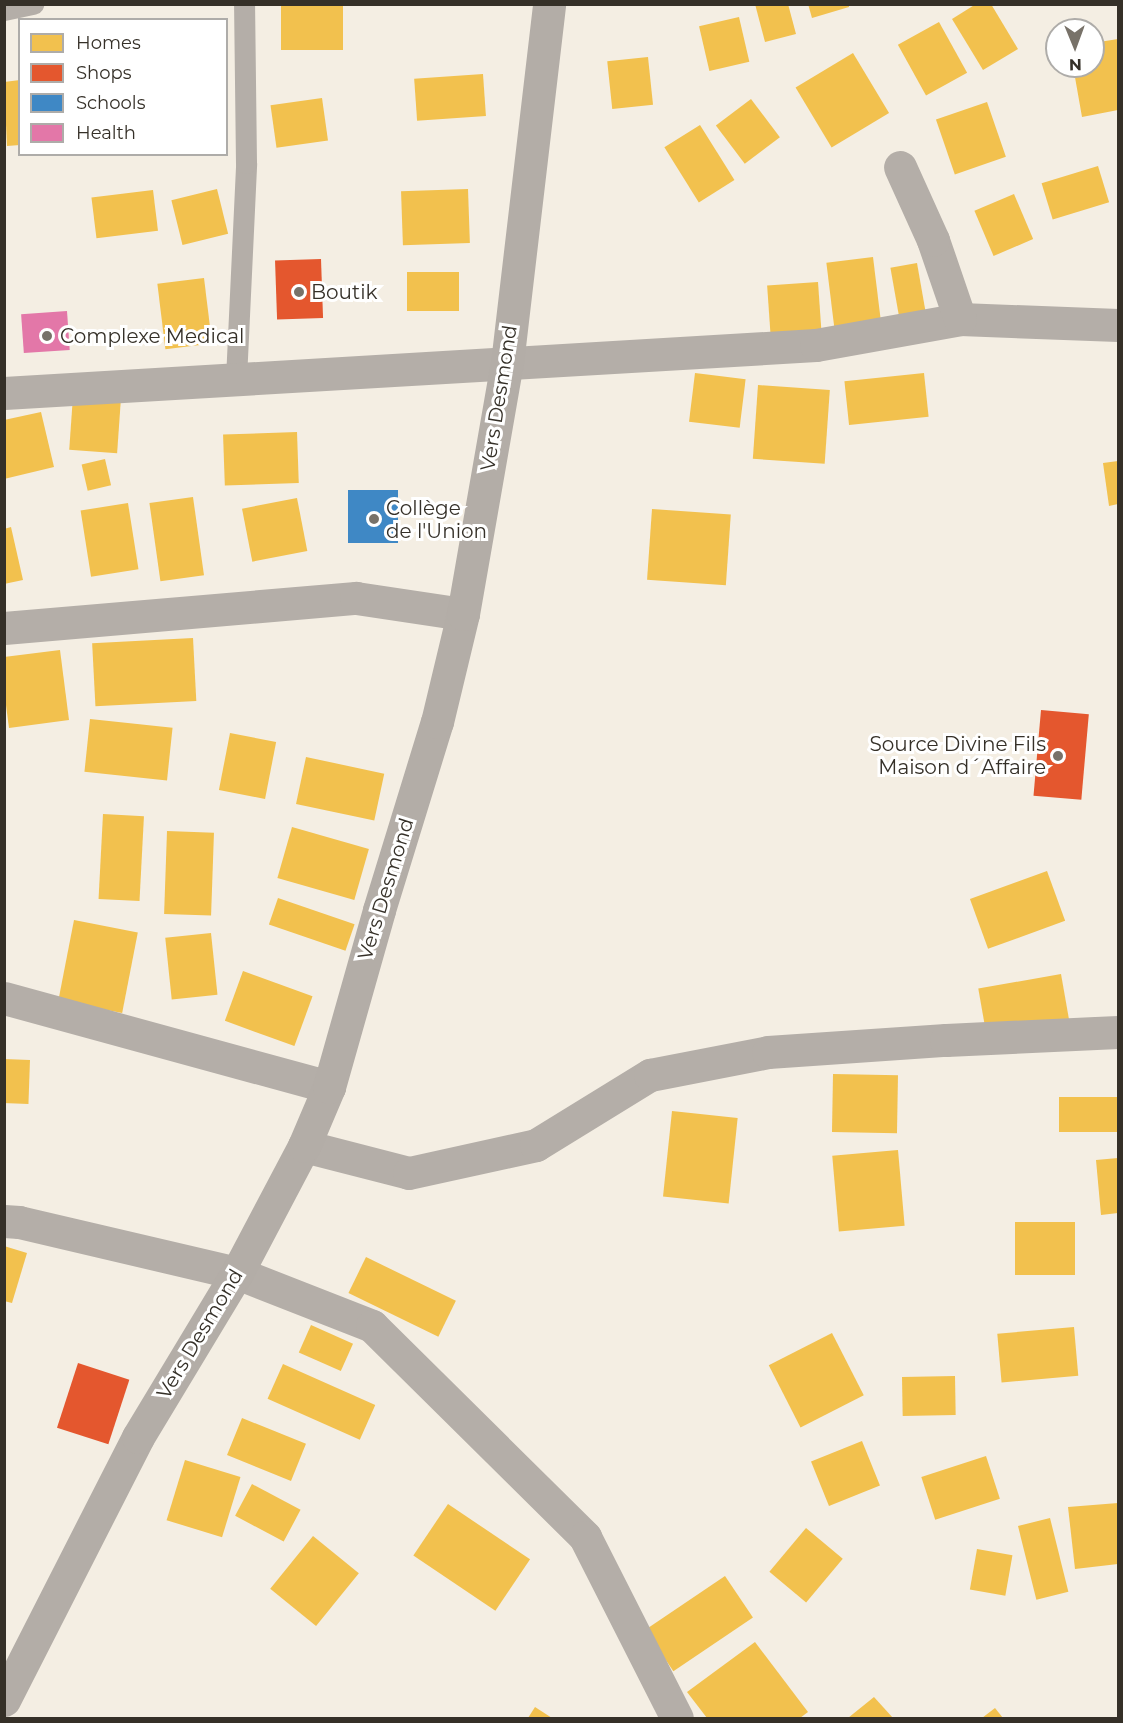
<!DOCTYPE html>
<meta charset="utf-8">
<style>
body{margin:0}
#map{position:relative;width:1123px;height:1723px;overflow:hidden;background:#f4eee3;font-family:Montserrat,sans-serif}
div>[style]{position:absolute}
.homes>*{inset:0;background:#f2c14e;transform-origin:0 0}
.shops>*{inset:0;background:#e4572e;transform-origin:0 0}
.schools>*{inset:0;background:#3f88c5;transform-origin:0 0}
.health>*{inset:0;background:#e377a8;transform-origin:0 0}
.lane>*{height:21px;margin:-10.5px;padding:0 10.5px;transform-origin:10.5px;border-radius:10.5px;background:#b4aea8}
.street>*{height:33px;margin:-16.5px;padding:0 16.5px;transform-origin:16.5px;border-radius:16.5px;background:#b4aea8}
.secondary>*{height:33px;margin:-16.5px;padding:0 16.5px;transform-origin:16.5px;border-radius:16.5px;background:#b3ada7}
.dots>*{width:16px;height:16px;translate:-50% -50%;box-sizing:border-box;border:3px solid #fff;border-radius:50%}
span{translate:-50% -50%;white-space:nowrap;text-align:center;line-height:1.15;-webkit-text-stroke:6px #fff;paint-order:stroke}
.poi-label{font-size:20px;color:#353028}
.left{translate:0 -50%;text-align:left}
.right{translate:-100% -50%;text-align:right}
.street-label{font-size:20px;color:#353028}
.frame{position:absolute;inset:0;border:6px solid #353028;pointer-events:none}
.legend{position:absolute;left:18px;top:18px;width:210px;height:138px;box-sizing:border-box;background:#fff;border:2px solid #aeaca9;margin:0;padding:8px 10px;list-style:none;font-size:18px;color:#353028}
.legend li{display:flex;align-items:center;gap:12px;height:30px}
.legend b{width:30px;border:2px solid #aeaca9}
.north{position:absolute;left:1045px;top:18px;width:60px;height:60px;box-sizing:border-box;background:#fff;border:2px solid #aeaca9;border-radius:50%;rotate:179deg;font-size:16px;font-weight:700;line-height:24px;text-align:center;color:#353028}
.north::after{content:'';display:block;margin:auto;width:21px;height:27px;background:#787269;clip-path:polygon(50% 0,100% 100%,50% 72%,0 100%)}
</style>
<div id="map">
<div class="homes">
<div style="left:281px;top:4px;width:62px;height:46px"></div>
<div style="clip-path:polygon(755px 4px,788px 4px,796px 34px,765px 42px)"></div>
<div style="clip-path:polygon(808px 4px,849px 4px,849px 7px,812px 18px)"></div>
<div style="clip-path:polygon(976px 4px,991px 4px,1018px 49px,983px 70px,952px 19px)"></div>
<div style="left:739px;top:17px;width:46px;height:41px;rotate:77deg"></div>
<div style="left:939px;top:22px;width:58px;height:47px;rotate:61deg"></div>
<div style="clip-path:polygon(1118px 39px,1118px 110px,1082px 117px,1073px 66px,1093px 66px,1093px 43px)"></div>
<div style="left:853px;top:53px;width:70px;height:67px;rotate:59deg"></div>
<div style="left:648px;top:57px;width:48px;height:41px;rotate:84deg"></div>
<div style="left:483px;top:74px;width:42px;height:69px;rotate:86deg"></div>
<div style="clip-path:polygon(20px 80px,20px 145px,7px 146px,4px 82px)"></div>
<div style="left:322px;top:98px;width:43px;height:52px;rotate:82deg"></div>
<div style="left:751px;top:99px;width:48px;height:44px;rotate:53deg"></div>
<div style="left:987px;top:102px;width:58px;height:54px;rotate:71deg"></div>
<div style="left:700px;top:125px;width:65px;height:42px;rotate:58deg"></div>
<div style="left:1098px;top:166px;width:38px;height:59px;rotate:73deg"></div>
<div style="left:217px;top:189px;width:46px;height:47px;rotate:76deg"></div>
<div style="left:468px;top:189px;width:54px;height:67px;rotate:88deg"></div>
<div style="left:153px;top:190px;width:41px;height:62px;rotate:83deg"></div>
<div style="left:1014px;top:194px;width:49px;height:43px;rotate:67deg"></div>
<div style="left:873px;top:257px;width:71px;height:47px;rotate:83deg"></div>
<div style="left:917px;top:263px;width:55px;height:27px;rotate:80deg"></div>
<div style="left:407px;top:272px;width:52px;height:39px"></div>
<div style="left:204px;top:278px;width:66px;height:47px;rotate:83deg"></div>
<div style="left:818px;top:282px;width:49px;height:51px;rotate:86deg"></div>
<div style="left:695px;top:373px;width:51px;height:49px;rotate:7deg"></div>
<div style="left:924px;top:373px;width:44px;height:80px;rotate:84deg"></div>
<div style="left:758px;top:385px;width:72px;height:74px;rotate:4deg"></div>
<div style="left:73px;top:396px;width:48px;height:54px;rotate:4deg"></div>
<div style="clip-path:polygon(41px 412px,54px 467px,4px 479px,4px 420px)"></div>
<div style="left:297px;top:432px;width:51px;height:74px;rotate:88deg"></div>
<div style="left:105px;top:459px;width:27px;height:24px;rotate:77deg"></div>
<div style="clip-path:polygon(1118px 461px,1118px 504px,1109px 506px,1103px 463px)"></div>
<div style="left:193px;top:497px;width:79px;height:44px;rotate:82deg"></div>
<div style="left:297px;top:498px;width:54px;height:56px;rotate:79deg"></div>
<div style="left:128px;top:503px;width:67px;height:48px;rotate:81deg"></div>
<div style="left:652px;top:509px;width:79px;height:71px;rotate:4deg"></div>
<div style="clip-path:polygon(11px 527px,23px 580px,4px 584px,4px 529px)"></div>
<div style="left:193px;top:638px;width:63px;height:101px;rotate:87deg"></div>
<div style="clip-path:polygon(60px 650px,69px 720px,9px 728px,4px 690px,4px 657px)"></div>
<div style="left:90px;top:719px;width:83px;height:53px;rotate:6deg"></div>
<div style="left:230px;top:733px;width:47px;height:58px;rotate:11deg"></div>
<div style="left:306px;top:757px;width:80px;height:48px;rotate:12deg"></div>
<div style="left:103px;top:814px;width:41px;height:85px;rotate:3deg"></div>
<div style="left:292px;top:827px;width:80px;height:53px;rotate:16deg"></div>
<div style="left:167px;top:831px;width:47px;height:83px;rotate:2deg"></div>
<div style="left:1047px;top:871px;width:53px;height:82px;rotate:70deg"></div>
<div style="left:278px;top:898px;width:81px;height:28px;rotate:19deg"></div>
<div style="left:74px;top:920px;width:65px;height:82px;rotate:11deg"></div>
<div style="left:211px;top:933px;width:62px;height:46px;rotate:84deg"></div>
<div style="left:243px;top:971px;width:74px;height:53px;rotate:20deg"></div>
<div style="left:1061px;top:974px;width:47px;height:84px;rotate:80deg"></div>
<div style="left:4px;top:1059px;width:26px;height:44px;rotate:2deg"></div>
<div style="left:833px;top:1074px;width:65px;height:58px;rotate:1deg"></div>
<div style="left:1118px;top:1097px;width:35px;height:59px;rotate:90deg"></div>
<div style="left:672px;top:1111px;width:66px;height:86px;rotate:6deg"></div>
<div style="left:898px;top:1150px;width:76px;height:66px;rotate:85deg"></div>
<div style="clip-path:polygon(1118px 1158px,1118px 1213px,1101px 1215px,1096px 1160px)"></div>
<div style="left:1015px;top:1222px;width:60px;height:53px"></div>
<div style="clip-path:polygon(4px 1246px,27px 1253px,12px 1303px,4px 1301px)"></div>
<div style="left:366px;top:1257px;width:100px;height:40px;rotate:26deg"></div>
<div style="left:311px;top:1325px;width:46px;height:30px;rotate:24deg"></div>
<div style="left:1074px;top:1327px;width:49px;height:77px;rotate:85deg"></div>
<div style="left:832px;top:1333px;width:70px;height:71px;rotate:63deg"></div>
<div style="left:283px;top:1364px;width:101px;height:38px;rotate:24deg"></div>
<div style="left:955px;top:1376px;width:39px;height:53px;rotate:89deg"></div>
<div style="left:242px;top:1418px;width:69px;height:40px;rotate:22deg"></div>
<div style="left:862px;top:1441px;width:48px;height:55px;rotate:68deg"></div>
<div style="left:986px;top:1456px;width:45px;height:68px;rotate:72deg"></div>
<div style="left:185px;top:1460px;width:58px;height:63px;rotate:17deg"></div>
<div style="left:252px;top:1484px;width:55px;height:36px;rotate:28deg"></div>
<div style="clip-path:polygon(1118px 1503px,1118px 1564px,1075px 1569px,1068px 1507px)"></div>
<div style="left:448px;top:1504px;width:99px;height:62px;rotate:34deg"></div>
<div style="left:1050px;top:1518px;width:76px;height:33px;rotate:76deg"></div>
<div style="left:806px;top:1528px;width:48px;height:57px;rotate:40deg"></div>
<div style="left:313px;top:1536px;width:59px;height:68px;rotate:39deg"></div>
<div style="left:977px;top:1549px;width:36px;height:41px;rotate:10deg"></div>
<div style="left:725px;top:1576px;width:50px;height:96px;rotate:56deg"></div>
<div style="clip-path:polygon(755px 1642px,808px 1712px,800px 1718px,707px 1718px,687px 1692px)"></div>
<div style="clip-path:polygon(874px 1697px,893px 1718px,848px 1718px)"></div>
<div style="clip-path:polygon(535px 1707px,552px 1718px,528px 1718px)"></div>
<div style="clip-path:polygon(995px 1708px,1003px 1718px,982px 1718px)"></div>
</div>
<div class="shops">
<div style="left:321px;top:259px;width:59px;height:46px;rotate:88deg"></div>
<div style="left:1041px;top:710px;width:48px;height:86px;rotate:5deg"></div>
<div style="left:78px;top:1363px;width:54px;height:68px;rotate:18deg"></div>
</div>
<div class="schools">
<div style="left:348px;top:490px;width:50px;height:53px"></div>
</div>
<div class="health">
<div style="left:67px;top:311px;width:39px;height:46px;rotate:86deg"></div>
</div>
<div class="lane">
<div style="left:4px;top:10px;width:30px;rotate:-12deg"></div>
<div style="left:236px;top:379px;width:216px;rotate:-87.3deg"></div>
<div style="left:246px;top:163px;width:159px;rotate:-90.7deg"></div>
</div>
<div class="street">
<div style="left:960px;top:319px;width:158px;rotate:2.2deg"></div>
<div style="left:4px;top:393px;width:813px;rotate:-3.38deg"></div>
<div style="left:816px;top:345px;width:146px;rotate:-10.2deg"></div>
<div style="left:960px;top:319px;width:83px;rotate:-108.9deg"></div>
<div style="left:933px;top:240px;width:80px;rotate:-114.3deg"></div>
<div style="left:4px;top:628px;width:353px;rotate:-4.9deg"></div>
<div style="left:356px;top:598px;width:108px;rotate:8.5deg"></div>
<div style="left:4px;top:998px;width:337px;rotate:15.3deg"></div>
<div style="left:304px;top:1146px;width:108px;rotate:14.4deg"></div>
<div style="left:409px;top:1173px;width:130px;rotate:-12.4deg"></div>
<div style="left:536px;top:1145px;width:134px;rotate:-31.6deg"></div>
<div style="left:650px;top:1075px;width:120px;rotate:-11deg"></div>
<div style="left:768px;top:1052px;width:178px;rotate:-3.9deg"></div>
<div style="left:946px;top:1040px;width:172px;rotate:-2.7deg"></div>
<div style="left:4px;top:1221px;width:15px;rotate:4deg"></div>
<div style="left:19px;top:1222px;width:224px;rotate:13.2deg"></div>
<div style="left:237px;top:1273px;width:145px;rotate:21.4deg"></div>
<div style="left:372px;top:1326px;width:300px;rotate:44.7deg"></div>
<div style="left:585px;top:1537px;width:203px;rotate:63.1deg"></div>
</div>
<div class="secondary">
<div style="left:4px;top:1700px;width:295px;rotate:-63deg"></div>
<div style="left:138px;top:1437px;width:192px;rotate:-58.9deg"></div>
<div style="left:237px;top:1273px;width:144px;rotate:-62.2deg"></div>
<div style="left:304px;top:1146px;width:64px;rotate:-67deg"></div>
<div style="left:329px;top:1087px;width:184px;rotate:-74.2deg"></div>
<div style="left:379px;top:910px;width:197px;rotate:-72.9deg"></div>
<div style="left:437px;top:722px;width:111px;rotate:-76.5deg"></div>
<div style="left:463px;top:614px;width:255px;rotate:-80.1deg"></div>
<div style="left:507px;top:363px;width:361px;rotate:-83.3deg"></div>
</div>
<div class="dots">
<div style="left:299px;top:292px;background:#787269"></div>
<div style="left:47px;top:336px;background:#787269"></div>
<div style="left:374px;top:519px;background:#787269"></div>
<div style="left:1058px;top:756px;background:#787269"></div>
</div>
<div class="poi-label">
<span class="left" style="left:311px;top:292px">Boutik</span>
<span class="left" style="left:60px;top:336px">Complexe Medical</span>
<span class="left" style="left:386px;top:520px">Collège<br>de l'Union</span>
<span class="right" style="left:1046px;top:756px">Source Divine Fils<br>Maison d´Affaire</span>
</div>
<div class="street-label">
<span style="left:499px;top:398px;rotate:-81deg">Vers Desmond</span>
<span style="left:386px;top:889px;rotate:-73deg">Vers Desmond</span>
<span style="left:200px;top:1334px;rotate:-59deg">Vers Desmond</span>
</div>
<div class="frame"></div>
<ul class="legend">
<li><b style="height:16px;background:#f2c14e"></b>Homes</li>
<li><b style="height:16px;background:#e4572e"></b>Shops</li>
<li><b style="height:16px;background:#3f88c5"></b>Schools</li>
<li><b style="height:16px;background:#e377a8"></b>Health</li>
</ul>
<div class="north">N</div>
</div>
